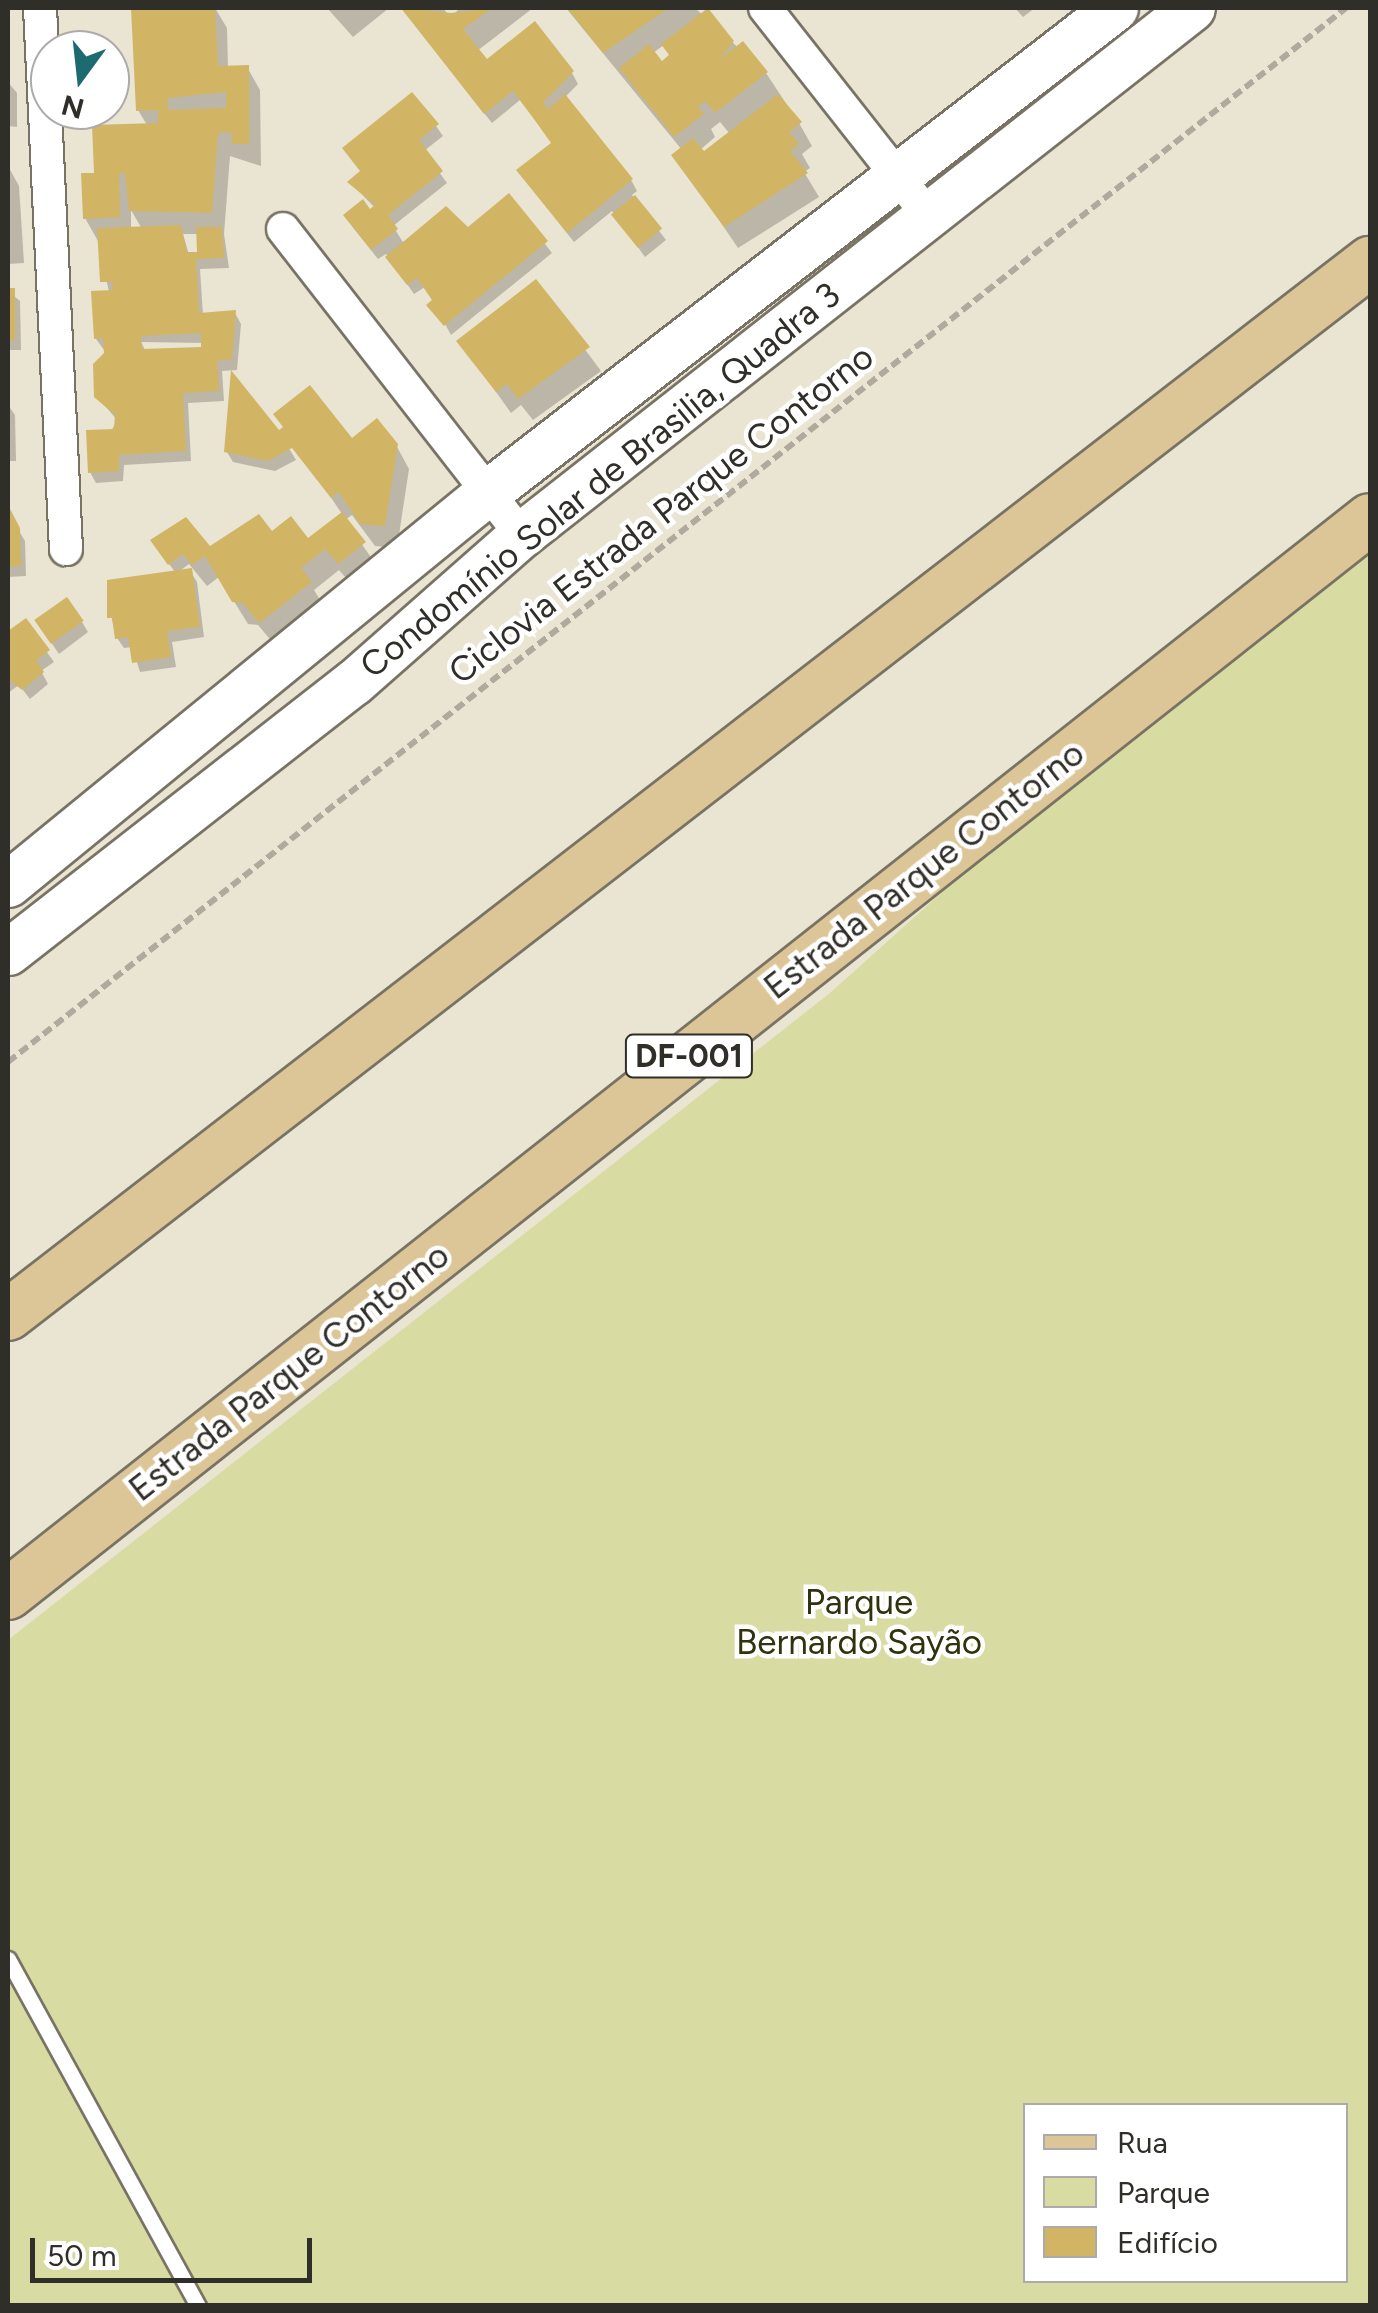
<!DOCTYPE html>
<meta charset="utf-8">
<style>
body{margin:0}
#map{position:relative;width:1378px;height:2313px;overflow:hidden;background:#eae4d3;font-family:Figtree,sans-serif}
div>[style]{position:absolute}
.green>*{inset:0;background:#d8dba2}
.shadow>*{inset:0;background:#0003}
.building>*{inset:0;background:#d1b565;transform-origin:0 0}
.path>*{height:6px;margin-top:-3px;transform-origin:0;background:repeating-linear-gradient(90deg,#afaa9d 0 10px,transparent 0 15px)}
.roads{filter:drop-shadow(2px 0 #787364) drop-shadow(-2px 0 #787364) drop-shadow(0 2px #787364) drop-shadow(0 -2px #787364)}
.lane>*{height:15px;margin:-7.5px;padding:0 7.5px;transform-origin:7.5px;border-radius:7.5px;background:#fff}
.street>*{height:32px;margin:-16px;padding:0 16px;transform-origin:16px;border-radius:16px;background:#fff}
.secondary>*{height:45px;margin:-22.5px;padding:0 22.5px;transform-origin:22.5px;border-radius:22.5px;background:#fff}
.primary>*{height:50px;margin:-25px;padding:0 25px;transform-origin:25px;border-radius:25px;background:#dcc597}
span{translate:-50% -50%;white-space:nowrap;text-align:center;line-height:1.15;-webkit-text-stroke:9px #fff;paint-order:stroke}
.shield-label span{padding:2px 8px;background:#fff;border:2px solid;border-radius:8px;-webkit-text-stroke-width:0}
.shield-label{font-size:32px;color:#302e28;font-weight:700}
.street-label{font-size:35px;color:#302e28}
.park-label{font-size:35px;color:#31320e}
.frame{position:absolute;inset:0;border:10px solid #302e28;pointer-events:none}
.legend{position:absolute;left:1023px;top:2103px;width:325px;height:180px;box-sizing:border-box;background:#fff;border:2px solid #acaba9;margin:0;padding:12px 18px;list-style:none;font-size:30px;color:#302e28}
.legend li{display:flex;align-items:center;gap:20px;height:50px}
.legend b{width:50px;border:2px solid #acaba9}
.north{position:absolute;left:30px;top:30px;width:100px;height:100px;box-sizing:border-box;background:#fff;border:2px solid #acaba9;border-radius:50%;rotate:195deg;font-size:28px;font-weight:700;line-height:40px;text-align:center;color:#302e28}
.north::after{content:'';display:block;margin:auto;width:35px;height:45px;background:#1e6a71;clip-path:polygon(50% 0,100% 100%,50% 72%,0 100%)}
.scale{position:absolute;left:30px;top:2238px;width:282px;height:45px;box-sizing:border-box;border:5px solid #302e28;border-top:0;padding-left:12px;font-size:30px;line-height:35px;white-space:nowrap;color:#302e28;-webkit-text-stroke:8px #fff;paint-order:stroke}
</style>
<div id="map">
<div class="green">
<div style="clip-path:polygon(evenodd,1370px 520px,1370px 2305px,8px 2306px,8px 1640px,830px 993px,1280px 589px,1370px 520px,1026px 2106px,1346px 2106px,1346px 2280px,1026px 2280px,1026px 2106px)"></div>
</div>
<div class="shadow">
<div style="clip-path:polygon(evenodd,134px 8px,215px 8px,227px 28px,228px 68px,247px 67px,260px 90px,261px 166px,230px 156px,224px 234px,229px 268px,200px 269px,203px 315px,235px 313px,241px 324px,237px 370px,222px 371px,224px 401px,188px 403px,191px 461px,124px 465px,123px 481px,96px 483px,90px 472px,117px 420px,97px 396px,107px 354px,96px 339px,109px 292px,98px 241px,85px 218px,97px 175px,147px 125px,138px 110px,134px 8px,131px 210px,142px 229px,131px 229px,131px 210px,134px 8px,183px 234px,198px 234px,199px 254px,189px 255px,183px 234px,134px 8px,141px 342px,204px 343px,204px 350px,145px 350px,141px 342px)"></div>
<div style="clip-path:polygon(327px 8px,389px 8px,353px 37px)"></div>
<div style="clip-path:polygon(401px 8px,443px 8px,458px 27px,454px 14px,460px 8px,533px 8px,477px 51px,487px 63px,572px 73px,578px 84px,565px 97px,631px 180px,637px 191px,632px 195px,666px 240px,645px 257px,612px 211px,574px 242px,526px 181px,553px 144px,520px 100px,492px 123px)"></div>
<div style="clip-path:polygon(evenodd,566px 8px,695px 8px,766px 73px,799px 123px,812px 146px,802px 154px,810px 168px,804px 172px,819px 197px,738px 248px,675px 155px,682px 150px,566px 8px,664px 45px,671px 57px,662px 64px,653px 53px,664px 45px,566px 8px,720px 122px,730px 134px,704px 155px,700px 150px,715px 137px,711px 129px,720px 122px)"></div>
<div style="clip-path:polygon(1015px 8px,1035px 8px,1023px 17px)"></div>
<div style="clip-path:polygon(8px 82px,17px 93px,17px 127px,8px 126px)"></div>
<div style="clip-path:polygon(436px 126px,443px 136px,424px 151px,447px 183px,393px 226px,404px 244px,467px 231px,509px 197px,552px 253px,451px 335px,425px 287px,414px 294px,386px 254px,378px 259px,352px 226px,375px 208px,350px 182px)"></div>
<div style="clip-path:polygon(8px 166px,19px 186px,24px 263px,8px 264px)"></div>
<div style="clip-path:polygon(535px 282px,601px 371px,533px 420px,521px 405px,511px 413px,460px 342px)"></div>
<div style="clip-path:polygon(8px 291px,20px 301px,21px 350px,8px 350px)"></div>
<div style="clip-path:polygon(233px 377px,290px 450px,296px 460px,275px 471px,233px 462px,227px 452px)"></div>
<div style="clip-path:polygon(8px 405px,15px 415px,16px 461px,8px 461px)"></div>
<div style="clip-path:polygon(276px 415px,352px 441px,396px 445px,409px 469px,397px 548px,375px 546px,352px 515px,345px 520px,377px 566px,352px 585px,339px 570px,314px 590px,323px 605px,274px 644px,258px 625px,248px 624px,219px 577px,207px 586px,189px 564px,177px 573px,190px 571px,197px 582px,204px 637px,172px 642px,176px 667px,140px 672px,132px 647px,124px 648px,117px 638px,108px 604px,176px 573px,159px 551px,209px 549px,272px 535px,308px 542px,342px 514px)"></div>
<div style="clip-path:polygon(8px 513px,25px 541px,26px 576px,8px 577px)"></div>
<div style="clip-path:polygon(25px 621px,54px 662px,41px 671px,48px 684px,30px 699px,19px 685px,8px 693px,8px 634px)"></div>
<div style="clip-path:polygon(82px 622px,88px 632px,59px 654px,44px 632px)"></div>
</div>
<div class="building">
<div style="clip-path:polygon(evenodd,131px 8px,215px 8px,218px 66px,249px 65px,249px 144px,232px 144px,231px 132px,218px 133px,212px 213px,129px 211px,125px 173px,119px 174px,120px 217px,83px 219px,81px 173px,94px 173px,92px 125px,158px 123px,158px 110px,136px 111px,131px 8px,226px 92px,226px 108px,168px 110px,168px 98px,226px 92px)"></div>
<div style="clip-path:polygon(401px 8px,451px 13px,492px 8px,463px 29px,487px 59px,535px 21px,574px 71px,543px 103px,548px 109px,565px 94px,633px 179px,567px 233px,516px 170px,551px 143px,534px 119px,513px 91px,484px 114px)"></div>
<div style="clip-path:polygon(567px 8px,669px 8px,603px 53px)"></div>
<div style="clip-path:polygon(708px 8px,734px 41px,720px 59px,743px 41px,768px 72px,715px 113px,705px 101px,698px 107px,704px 114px,674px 137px,619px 68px,649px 44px,662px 61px,669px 55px,661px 44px)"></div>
<div style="clip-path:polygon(412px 92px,439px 124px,419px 140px,443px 171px,388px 215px,398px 229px,371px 250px,343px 215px,363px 199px,370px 209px,375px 205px,347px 182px,360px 171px,342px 148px)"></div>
<div style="clip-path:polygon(778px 94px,802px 122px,789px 132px,799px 144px,790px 151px,808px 173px,724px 227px,671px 155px,693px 138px,704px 151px)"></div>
<div style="clip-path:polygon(509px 193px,548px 241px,444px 326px,426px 305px,432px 300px,417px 278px,407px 285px,385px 257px,446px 206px,468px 227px)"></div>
<div style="left:635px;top:195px;width:43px;height:31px;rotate:51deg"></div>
<div style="clip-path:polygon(evenodd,181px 225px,187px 252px,197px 252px,196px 227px,222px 227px,224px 258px,196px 259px,199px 313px,236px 310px,232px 359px,217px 361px,219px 391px,183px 393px,186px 451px,119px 455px,119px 471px,88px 473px,86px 430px,114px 429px,115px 415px,94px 397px,93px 364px,104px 353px,103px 338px,94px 339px,91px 291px,113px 290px,112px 282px,100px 282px,97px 228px,181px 225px,201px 333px,201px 347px,142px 349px,141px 336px,201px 333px)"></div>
<div style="clip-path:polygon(536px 279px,590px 347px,518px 399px,507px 384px,496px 392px,456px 341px)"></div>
<div style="left:8px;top:288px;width:7px;height:52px"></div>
<div style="clip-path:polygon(231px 370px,279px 430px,283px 427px,273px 414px,310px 385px,352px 438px,377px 418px,398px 444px,385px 526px,360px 524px,339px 492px,331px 498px,292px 448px,268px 461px,224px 452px)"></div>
<div style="clip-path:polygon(8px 505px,20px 528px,21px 566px,8px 567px)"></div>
<div style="clip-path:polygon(342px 512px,366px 542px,338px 564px,325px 549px,301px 568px,312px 582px,259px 623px,243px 603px,232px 602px,205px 556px,192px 565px,183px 554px,168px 565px,150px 540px,186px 517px,210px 546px,259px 514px,272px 531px,291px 516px,308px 538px)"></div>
<div style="clip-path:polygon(192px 568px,200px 627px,167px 631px,171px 657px,132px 663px,128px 637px,115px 639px,112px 618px,107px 618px,107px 580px)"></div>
<div style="left:67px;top:597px;width:29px;height:40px;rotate:55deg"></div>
<div style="clip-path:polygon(26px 618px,50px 650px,36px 660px,44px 672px,22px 690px,8px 679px,8px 631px)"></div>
</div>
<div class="path">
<div style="left:8px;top:1062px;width:1703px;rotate:-38.23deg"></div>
</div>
<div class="roads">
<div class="lane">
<div style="left:8px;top:1959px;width:396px;rotate:61.3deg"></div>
</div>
<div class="street">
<div style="left:40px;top:8px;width:542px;rotate:87.25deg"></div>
<div style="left:765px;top:8px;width:262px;rotate:51.8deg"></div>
<div style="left:283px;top:229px;width:388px;rotate:52.1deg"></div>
</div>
<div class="secondary">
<div style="left:8px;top:884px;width:620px;rotate:-39.24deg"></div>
<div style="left:488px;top:492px;width:792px;rotate:-37.67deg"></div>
<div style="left:8px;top:952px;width:439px;rotate:-38deg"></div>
<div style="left:354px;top:682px;width:222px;rotate:-41.4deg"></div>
<div style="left:521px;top:535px;width:853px;rotate:-38.15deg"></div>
</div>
<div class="primary">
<div style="left:8px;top:1315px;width:1722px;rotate:-37.71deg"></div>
<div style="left:8px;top:1594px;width:1735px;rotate:-38.28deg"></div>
</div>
</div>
<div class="shield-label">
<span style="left:689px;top:1056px">DF-001</span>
</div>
<div class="street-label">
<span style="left:600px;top:480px;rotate:-39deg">Condomínio Solar de Brasilia, Quadra 3</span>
<span style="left:661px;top:514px;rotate:-38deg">Ciclovia Estrada Parque Contorno</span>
<span style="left:924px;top:870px;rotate:-38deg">Estrada Parque Contorno</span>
<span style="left:289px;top:1372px;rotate:-38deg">Estrada Parque Contorno</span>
</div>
<div class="park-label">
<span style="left:859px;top:1622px">Parque<br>Bernardo Sayão</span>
</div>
<div class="frame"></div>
<ul class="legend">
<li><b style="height:12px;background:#dcc597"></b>Rua</li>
<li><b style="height:28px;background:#d8dba2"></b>Parque</li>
<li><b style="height:28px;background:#d1b565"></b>Edifício</li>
</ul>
<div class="north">N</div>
<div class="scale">50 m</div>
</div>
